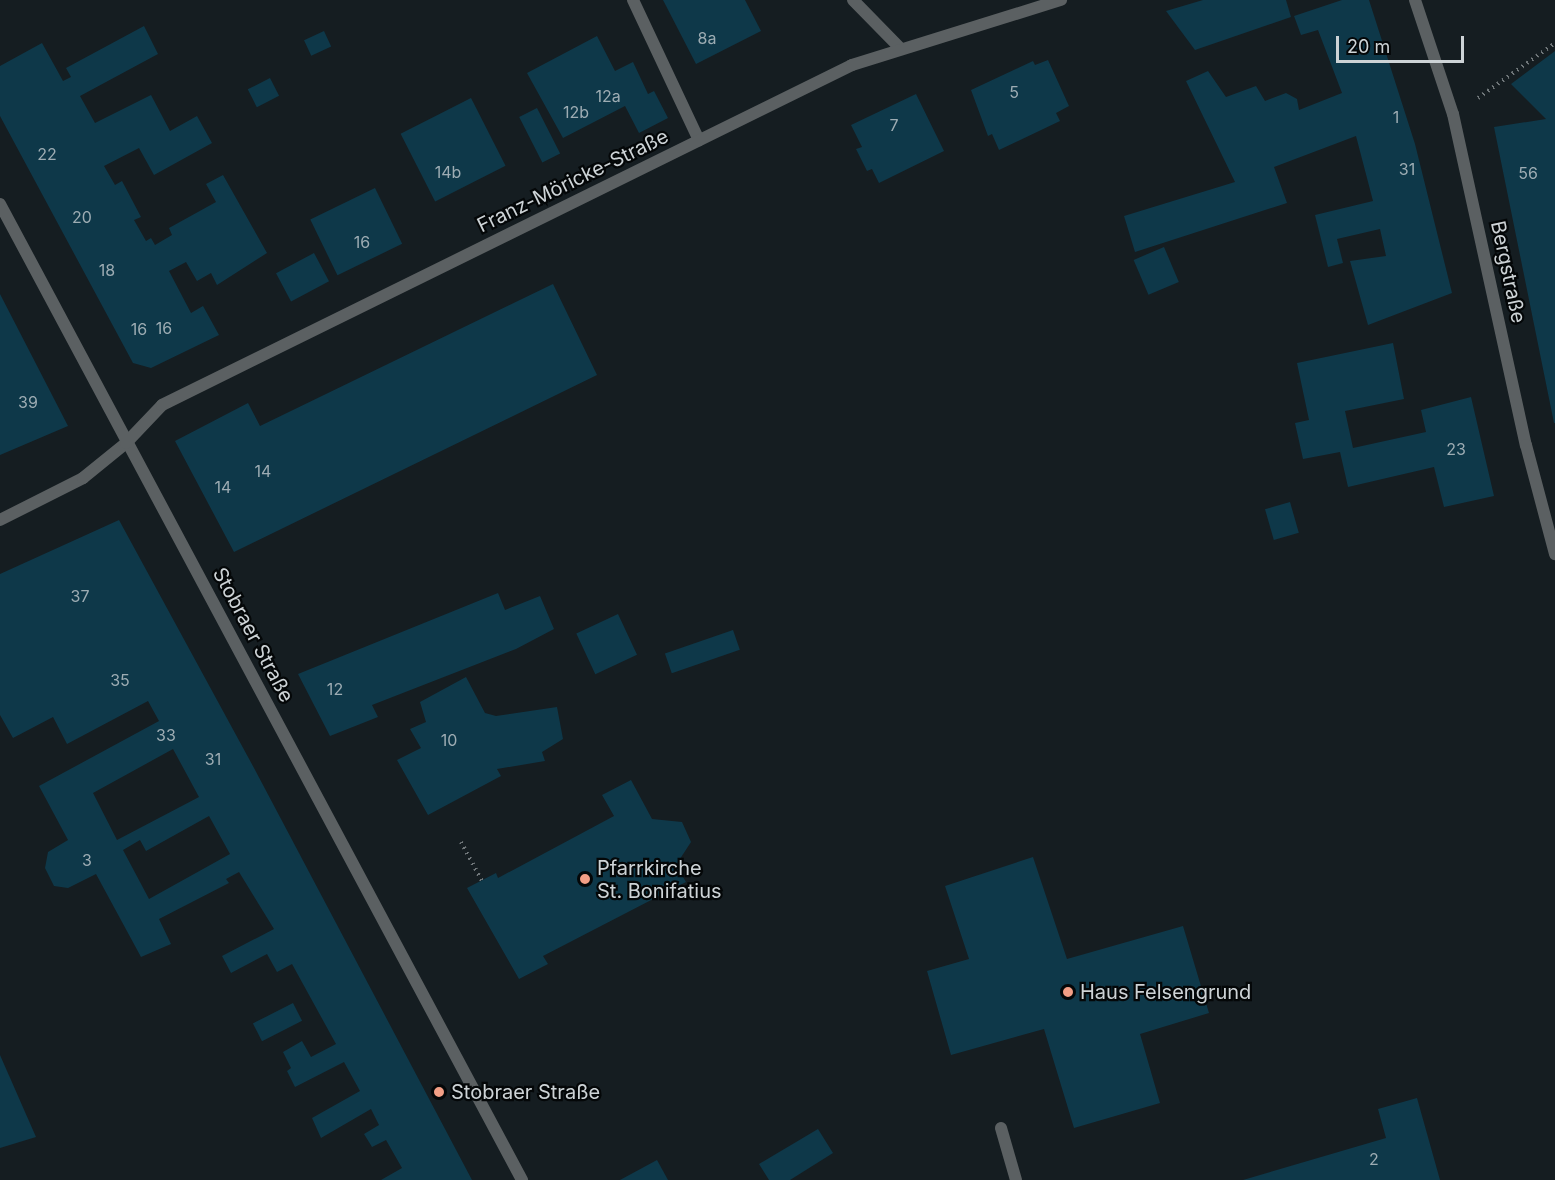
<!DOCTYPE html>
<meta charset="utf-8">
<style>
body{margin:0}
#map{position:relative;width:1555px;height:1180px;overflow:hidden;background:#151d21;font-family:Inter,sans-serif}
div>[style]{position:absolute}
.building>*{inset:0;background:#0e3849;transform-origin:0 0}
.path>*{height:4px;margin-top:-2px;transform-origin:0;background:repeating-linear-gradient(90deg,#70777a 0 1.5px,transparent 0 6px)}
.lane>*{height:12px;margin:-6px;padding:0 6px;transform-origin:6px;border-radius:6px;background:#5b6062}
.street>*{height:12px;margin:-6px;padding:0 6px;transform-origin:6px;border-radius:6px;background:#5b6062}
.dots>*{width:16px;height:16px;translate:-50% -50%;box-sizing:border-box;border:3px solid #040708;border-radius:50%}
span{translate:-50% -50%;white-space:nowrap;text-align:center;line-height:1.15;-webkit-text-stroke:4.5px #040708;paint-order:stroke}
.number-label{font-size:16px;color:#9dacb3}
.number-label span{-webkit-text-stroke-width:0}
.street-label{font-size:20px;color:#cdd3d6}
.poi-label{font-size:20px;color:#cdd3d6}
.left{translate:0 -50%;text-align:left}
.scale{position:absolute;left:1336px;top:36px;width:128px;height:27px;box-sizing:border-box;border:3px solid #cdd3d6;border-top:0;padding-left:8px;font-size:18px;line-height:21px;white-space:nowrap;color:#cdd3d6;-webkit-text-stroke:4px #040708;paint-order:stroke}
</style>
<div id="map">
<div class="building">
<div style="clip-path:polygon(663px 0,745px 0,761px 31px,696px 64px)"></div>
<div style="clip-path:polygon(1203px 0,1286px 0,1291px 17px,1195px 50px,1166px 11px)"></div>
<div style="clip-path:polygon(1342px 0,1369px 0,1415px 144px,1452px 293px,1368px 325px,1350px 261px,1386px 256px,1380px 229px,1337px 239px,1343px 263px,1328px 267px,1315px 215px,1373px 201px,1356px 136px,1274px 167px,1287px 203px,1135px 252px,1124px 216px,1235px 182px,1186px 81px,1208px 71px,1226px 97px,1256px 86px,1265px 101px,1286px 93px,1297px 99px,1299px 110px,1342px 93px,1318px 30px,1301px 35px,1294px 16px)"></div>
<div style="clip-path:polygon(144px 26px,158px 54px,80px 96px,95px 123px,151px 95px,170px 131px,197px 116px,212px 143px,154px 175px,139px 148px,104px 166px,115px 185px,122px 181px,141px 217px,134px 220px,146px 241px,151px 238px,155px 245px,172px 235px,169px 228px,216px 202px,206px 184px,223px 175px,267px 253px,217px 285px,211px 273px,197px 281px,186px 262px,169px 271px,191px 313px,203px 306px,219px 335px,151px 368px,133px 363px,0 116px,0 66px,42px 43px,63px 81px,71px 77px,66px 68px)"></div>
<div style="left:324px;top:31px;width:17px;height:22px;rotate:65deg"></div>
<div style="clip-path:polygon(597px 36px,615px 71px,633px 62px,648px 94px,654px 91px,668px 118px,639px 133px,625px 106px,563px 138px,527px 73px)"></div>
<div style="clip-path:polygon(1555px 51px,1555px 423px,1554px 423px,1494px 127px,1546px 119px,1511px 84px)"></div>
<div style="clip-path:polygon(1048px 60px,1069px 106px,1056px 113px,1060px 121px,999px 150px,992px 134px,988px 136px,971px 90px,1033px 61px,1035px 65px)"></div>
<div style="left:270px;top:78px;width:20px;height:25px;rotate:63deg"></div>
<div style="clip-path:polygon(916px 94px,944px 151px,879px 183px,872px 169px,867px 171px,856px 149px,862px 147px,851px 125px)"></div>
<div style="left:471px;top:98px;width:76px;height:79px;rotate:63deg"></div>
<div style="left:537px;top:108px;width:51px;height:20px;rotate:63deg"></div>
<div style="left:375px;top:188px;width:62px;height:72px;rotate:64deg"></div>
<div style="left:1164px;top:247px;width:38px;height:33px;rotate:67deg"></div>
<div style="left:314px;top:253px;width:32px;height:43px;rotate:62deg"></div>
<div style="clip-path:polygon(553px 284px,597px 375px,234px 552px,175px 441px,248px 403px,260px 426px)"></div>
<div style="clip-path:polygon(0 294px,68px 426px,0 455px)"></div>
<div style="clip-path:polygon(1393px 343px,1404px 399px,1345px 411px,1353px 448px,1426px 432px,1421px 410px,1471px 397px,1494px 496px,1444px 507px,1434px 467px,1348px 487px,1340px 452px,1303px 459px,1295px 423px,1309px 420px,1297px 363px)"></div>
<div style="left:1290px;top:502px;width:32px;height:26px;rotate:74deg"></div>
<div style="clip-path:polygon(evenodd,119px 520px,254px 768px,472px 1180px,381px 1180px,402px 1168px,386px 1140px,372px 1147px,364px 1134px,379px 1125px,371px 1109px,321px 1138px,312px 1118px,360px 1091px,344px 1062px,295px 1087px,287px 1071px,291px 1068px,283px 1052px,302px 1041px,311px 1057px,336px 1044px,292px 964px,277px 972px,267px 954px,231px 973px,222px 956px,274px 929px,239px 872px,226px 879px,229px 883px,159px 919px,171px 944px,141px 957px,96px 874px,68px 888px,54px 886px,45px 868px,48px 852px,68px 840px,39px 786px,159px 721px,148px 701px,67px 744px,53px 717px,13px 738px,0 715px,0 574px,119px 520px,173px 749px,199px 797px,117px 840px,93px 793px,173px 749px,119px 520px,209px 816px,230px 854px,149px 899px,123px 850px,140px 840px,146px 851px,209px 816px)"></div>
<div style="clip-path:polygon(498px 593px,505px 610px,540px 596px,554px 629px,516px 649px,372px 705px,378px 717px,330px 736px,298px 674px)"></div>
<div style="left:618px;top:614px;width:45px;height:46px;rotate:65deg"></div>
<div style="left:733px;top:630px;width:21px;height:72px;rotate:71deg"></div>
<div style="clip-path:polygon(466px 677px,485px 713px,496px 716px,557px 707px,563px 739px,542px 752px,545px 761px,497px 769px,501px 776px,428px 815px,397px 760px,421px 748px,410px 729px,426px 722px,420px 702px)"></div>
<div style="clip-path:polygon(631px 780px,652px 819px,682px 822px,691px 842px,676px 865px,686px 882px,543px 956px,548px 964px,519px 979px,467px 888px,496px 873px,498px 878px,614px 816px,602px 795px)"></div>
<div style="clip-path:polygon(1033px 857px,1067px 959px,1183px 926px,1209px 1013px,1140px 1034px,1160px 1103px,1074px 1128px,1044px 1029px,951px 1055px,927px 971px,969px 959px,945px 886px)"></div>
<div style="left:293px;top:1003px;width:20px;height:45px;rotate:63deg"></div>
<div style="clip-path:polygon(0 1055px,36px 1137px,0 1148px)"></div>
<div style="clip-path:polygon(1417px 1098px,1440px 1180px,1243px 1180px,1386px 1138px,1378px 1109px)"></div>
<div style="clip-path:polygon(818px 1129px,833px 1153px,790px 1180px,769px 1180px,759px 1164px)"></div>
<div style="clip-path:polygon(657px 1160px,668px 1180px,620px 1180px)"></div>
</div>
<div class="path">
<div style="left:1478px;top:98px;width:95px;rotate:-35.5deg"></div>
<div style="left:461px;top:842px;width:44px;rotate:61.7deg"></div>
</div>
<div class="lane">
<div style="left:633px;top:0;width:155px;rotate:64.8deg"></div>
<div style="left:853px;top:0;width:67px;rotate:45.6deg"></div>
<div style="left:0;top:520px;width:93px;rotate:-26.8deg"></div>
<div style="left:83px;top:478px;width:55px;rotate:-39.1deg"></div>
<div style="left:1001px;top:1128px;width:54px;rotate:73.9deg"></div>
</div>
<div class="street">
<div style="left:1415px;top:0;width:120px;rotate:71.6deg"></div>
<div style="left:1453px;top:114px;width:339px;rotate:77.6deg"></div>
<div style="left:1526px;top:445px;width:113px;rotate:75.1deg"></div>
<div style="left:0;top:204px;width:1107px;rotate:61.86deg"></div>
<div style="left:126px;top:443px;width:52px;rotate:-46.5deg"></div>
<div style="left:162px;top:405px;width:769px;rotate:-26.23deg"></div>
<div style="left:852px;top:65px;width:219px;rotate:-17.3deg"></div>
</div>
<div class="dots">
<div style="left:585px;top:879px;background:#f39f86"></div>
<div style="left:1068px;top:992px;background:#f39f86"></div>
<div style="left:439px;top:1092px;background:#f39f86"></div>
</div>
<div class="number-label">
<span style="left:707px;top:38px">8a</span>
<span style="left:1014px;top:92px">5</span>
<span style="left:608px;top:96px">12a</span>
<span style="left:576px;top:112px">12b</span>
<span style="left:1396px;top:117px">1</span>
<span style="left:894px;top:125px">7</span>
<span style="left:47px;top:154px">22</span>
<span style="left:1407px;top:169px">31</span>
<span style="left:448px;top:172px">14b</span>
<span style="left:1528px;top:173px">56</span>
<span style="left:82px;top:217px">20</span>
<span style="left:362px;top:242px">16</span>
<span style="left:107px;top:270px">18</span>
<span style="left:164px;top:328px">16</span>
<span style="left:139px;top:329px">16</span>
<span style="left:28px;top:402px">39</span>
<span style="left:1456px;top:449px">23</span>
<span style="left:263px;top:471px">14</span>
<span style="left:223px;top:487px">14</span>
<span style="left:80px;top:596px">37</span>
<span style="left:120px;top:680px">35</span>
<span style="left:335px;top:689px">12</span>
<span style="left:166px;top:735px">33</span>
<span style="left:449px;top:740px">10</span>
<span style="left:213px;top:759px">31</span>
<span style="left:87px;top:860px">3</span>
<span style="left:1374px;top:1159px">2</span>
</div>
<div class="street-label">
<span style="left:573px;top:181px;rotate:-26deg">Franz-Möricke-Straße</span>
<span style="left:1508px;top:272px;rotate:78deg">Bergstraße</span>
<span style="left:253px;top:635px;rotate:62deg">Stobraer Straße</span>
</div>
<div class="poi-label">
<span class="left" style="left:597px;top:880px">Pfarrkirche<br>St. Bonifatius</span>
<span class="left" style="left:1080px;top:992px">Haus Felsengrund</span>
<span class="left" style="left:451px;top:1092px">Stobraer Straße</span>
</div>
<div class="scale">20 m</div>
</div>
